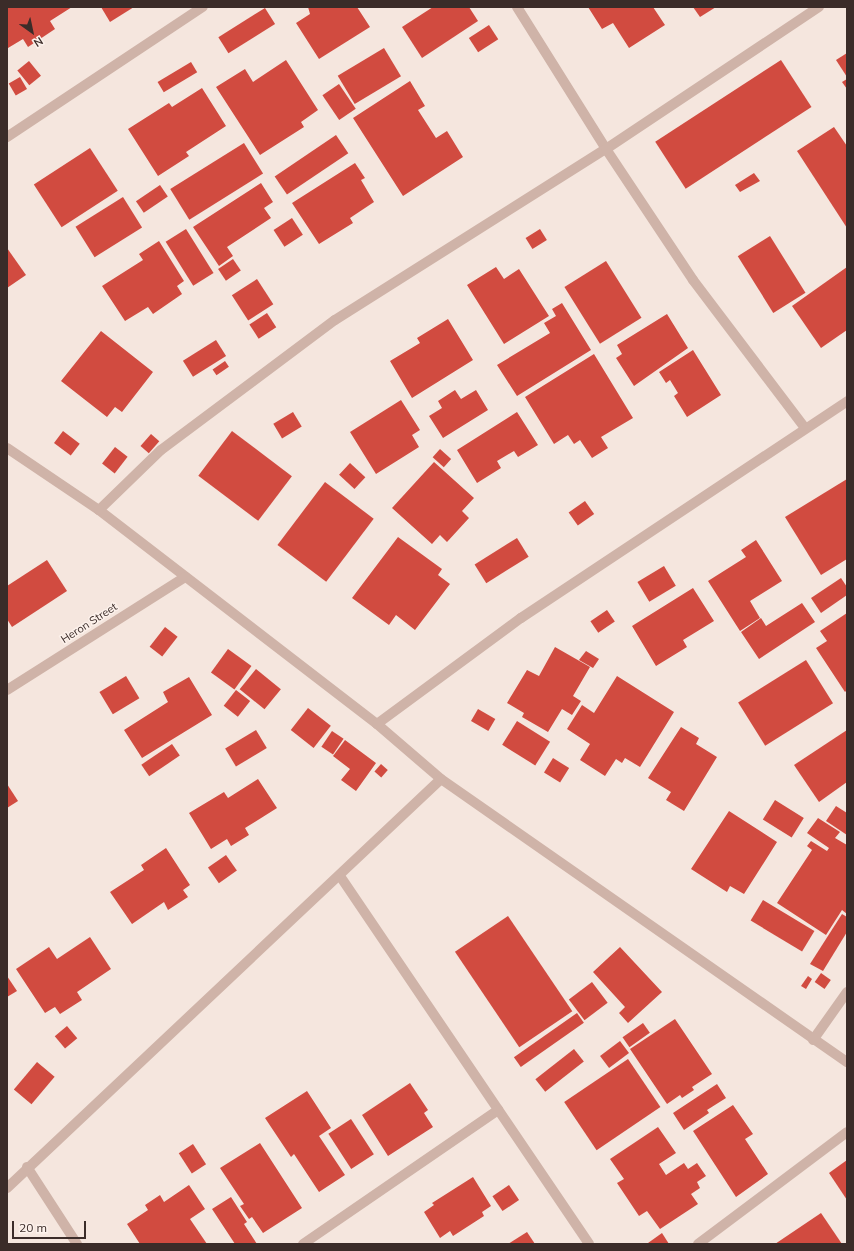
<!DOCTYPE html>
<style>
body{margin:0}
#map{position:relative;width:854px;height:1251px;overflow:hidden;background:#f5e6de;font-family:Mulish,sans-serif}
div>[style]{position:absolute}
.building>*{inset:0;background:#d14b40;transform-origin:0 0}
.minor>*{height:10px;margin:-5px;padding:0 5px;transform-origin:5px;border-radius:5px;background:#cfb3a8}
span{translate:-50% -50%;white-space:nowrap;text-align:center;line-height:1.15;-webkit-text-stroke:3px #fcf1eb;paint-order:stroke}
.street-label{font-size:11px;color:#3b2c29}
.frame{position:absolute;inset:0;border:8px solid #3b2c29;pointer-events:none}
.north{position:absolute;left:12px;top:12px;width:40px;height:40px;-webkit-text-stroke:3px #fcf1eb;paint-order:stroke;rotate:147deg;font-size:11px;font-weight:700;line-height:16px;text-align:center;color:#3b2c29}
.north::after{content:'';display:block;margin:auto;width:14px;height:18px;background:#3b2c29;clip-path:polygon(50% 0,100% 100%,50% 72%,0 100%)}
.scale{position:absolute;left:12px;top:1221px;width:74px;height:18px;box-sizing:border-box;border:2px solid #3b2c29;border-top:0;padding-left:5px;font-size:12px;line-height:14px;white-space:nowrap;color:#3b2c29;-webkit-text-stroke:3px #fcf1eb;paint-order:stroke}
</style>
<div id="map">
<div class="building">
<div style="clip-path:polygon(7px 7px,72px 7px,50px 21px,55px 29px,28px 47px,23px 39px,8px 48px)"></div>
<div style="clip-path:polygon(101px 7px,134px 7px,110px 22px)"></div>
<div style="clip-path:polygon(308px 7px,357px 7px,370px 27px,319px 59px,296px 23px,310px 14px)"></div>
<div style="clip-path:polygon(433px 7px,469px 7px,478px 21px,422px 58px,402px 27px)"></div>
<div style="clip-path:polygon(588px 7px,653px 7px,665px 25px,629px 48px,613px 23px,602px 29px)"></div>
<div style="clip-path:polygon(693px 7px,716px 7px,700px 17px)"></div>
<div style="left:265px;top:8px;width:19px;height:55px;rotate:58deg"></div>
<div style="left:489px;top:25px;width:17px;height:24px;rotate:57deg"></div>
<div style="left:384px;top:48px;width:33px;height:54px;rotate:59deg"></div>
<div style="clip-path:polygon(847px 53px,847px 77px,836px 60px)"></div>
<div style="clip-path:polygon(286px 60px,318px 110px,301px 122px,304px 127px,260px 155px,216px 87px,245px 69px,253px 82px)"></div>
<div style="left:781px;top:60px;width:56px;height:150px;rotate:57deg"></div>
<div style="left:29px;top:61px;width:19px;height:15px;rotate:51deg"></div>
<div style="left:191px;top:62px;width:12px;height:39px;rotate:59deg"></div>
<div style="left:20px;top:77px;width:14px;height:13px;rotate:60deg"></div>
<div style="clip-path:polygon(847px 79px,847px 89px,842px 82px)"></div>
<div style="clip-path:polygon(410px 81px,425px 106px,418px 110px,436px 138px,447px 131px,463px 157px,403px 196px,353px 118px)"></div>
<div style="left:339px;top:84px;width:30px;height:20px;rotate:56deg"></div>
<div style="clip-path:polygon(202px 88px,226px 126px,186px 152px,189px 156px,158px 176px,128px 129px,169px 103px,172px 107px)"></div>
<div style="clip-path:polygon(834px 127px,847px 146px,847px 228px,797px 151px)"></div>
<div style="left:336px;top:135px;width:22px;height:74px;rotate:56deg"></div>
<div style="left:244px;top:143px;width:36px;height:87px;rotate:58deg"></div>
<div style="left:90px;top:148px;width:51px;height:67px;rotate:57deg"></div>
<div style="clip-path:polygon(355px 163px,365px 178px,361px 180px,374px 202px,350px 218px,353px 223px,319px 244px,292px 203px)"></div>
<div style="clip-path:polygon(754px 173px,760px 181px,740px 192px,735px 185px)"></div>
<div style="clip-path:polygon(261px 183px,273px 202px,264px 208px,271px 218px,227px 247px,233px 256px,219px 266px,193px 227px)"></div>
<div style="left:160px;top:185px;width:14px;height:29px;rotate:56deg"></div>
<div style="left:123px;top:197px;width:36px;height:56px;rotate:58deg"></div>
<div style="left:292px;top:218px;width:20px;height:22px;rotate:57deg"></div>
<div style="left:186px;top:229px;width:52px;height:24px;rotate:58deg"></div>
<div style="left:540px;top:229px;width:13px;height:17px;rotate:58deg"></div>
<div style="left:770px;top:236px;width:67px;height:38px;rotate:58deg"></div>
<div style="clip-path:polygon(159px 241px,184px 281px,177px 286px,182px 294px,153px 314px,148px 307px,125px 321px,102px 286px,143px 260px,139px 254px)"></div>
<div style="clip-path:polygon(7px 248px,26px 275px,7px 288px)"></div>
<div style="left:233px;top:259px;width:14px;height:18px;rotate:56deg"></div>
<div style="left:606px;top:261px;width:67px;height:49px;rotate:58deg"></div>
<div style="clip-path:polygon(496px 267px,504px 279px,519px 269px,549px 316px,504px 344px,467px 285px)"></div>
<div style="clip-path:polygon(847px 267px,847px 330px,821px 348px,792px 306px)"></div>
<div style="left:257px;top:279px;width:30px;height:30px;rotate:57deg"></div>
<div style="clip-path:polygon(562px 303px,591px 350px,517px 396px,497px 365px,550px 333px,544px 323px,556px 316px,552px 309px)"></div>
<div style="left:267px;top:313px;width:17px;height:21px;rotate:57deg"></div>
<div style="clip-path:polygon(667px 314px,688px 348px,634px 386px,616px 358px,622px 354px,617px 345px)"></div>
<div style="clip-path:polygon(448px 319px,473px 360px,412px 398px,390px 361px,420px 343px,417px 338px)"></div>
<div style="clip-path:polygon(101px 331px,153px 372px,122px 412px,115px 407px,107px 417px,61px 381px)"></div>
<div style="left:216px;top:340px;width:19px;height:39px;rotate:58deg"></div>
<div style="clip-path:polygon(693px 350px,721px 395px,687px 417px,674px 396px,678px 393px,670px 380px,666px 383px,659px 372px)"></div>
<div style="clip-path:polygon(594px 354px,633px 418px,601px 437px,608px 448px,592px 458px,580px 440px,574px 444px,568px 435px,554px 444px,525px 397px)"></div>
<div style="left:225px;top:361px;width:7px;height:15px;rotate:56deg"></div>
<div style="clip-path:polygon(455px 390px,461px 399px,476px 390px,488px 410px,443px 438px,429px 416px,442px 408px,438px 401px)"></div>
<div style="clip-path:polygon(401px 400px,420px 430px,412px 435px,419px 447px,376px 474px,350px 432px)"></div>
<div style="left:293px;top:412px;width:17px;height:23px;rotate:59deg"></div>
<div style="clip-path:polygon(517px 412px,538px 445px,518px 457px,514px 451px,497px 461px,501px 468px,477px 483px,457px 450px)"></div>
<div style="left:63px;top:431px;width:21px;height:15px;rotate:37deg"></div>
<div style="left:232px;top:431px;width:75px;height:56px;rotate:37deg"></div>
<div style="left:151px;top:434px;width:11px;height:16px;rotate:41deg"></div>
<div style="left:115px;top:447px;width:16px;height:21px;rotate:38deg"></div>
<div style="left:440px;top:449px;width:15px;height:11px;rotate:42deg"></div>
<div style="clip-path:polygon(434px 462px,474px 498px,462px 511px,469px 518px,447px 542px,440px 535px,432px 544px,392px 508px)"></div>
<div style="left:350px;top:463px;width:21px;height:16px;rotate:43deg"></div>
<div style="clip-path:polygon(847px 479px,847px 559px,821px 575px,785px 517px)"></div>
<div style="left:325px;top:482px;width:61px;height:79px;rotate:37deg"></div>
<div style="left:585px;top:501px;width:16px;height:20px;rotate:55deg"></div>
<div style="clip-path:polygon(398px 537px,442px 569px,438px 575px,450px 584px,415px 630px,396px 615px,389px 625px,352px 598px)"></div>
<div style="left:517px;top:538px;width:22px;height:50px;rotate:58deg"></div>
<div style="clip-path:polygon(756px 540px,782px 581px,750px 601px,760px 618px,740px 631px,708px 581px,746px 557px,741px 550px)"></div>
<div style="clip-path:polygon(47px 560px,67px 591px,12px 627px,7px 619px,7px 586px)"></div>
<div style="left:664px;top:566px;width:23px;height:31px;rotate:59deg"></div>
<div style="clip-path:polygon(841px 578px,847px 587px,847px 595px,821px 613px,811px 598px)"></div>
<div style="clip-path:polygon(693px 588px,714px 621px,683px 640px,687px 647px,656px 666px,632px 626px)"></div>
<div style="clip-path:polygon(802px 603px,815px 622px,759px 659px,741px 632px,761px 618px,766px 626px)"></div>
<div style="left:607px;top:610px;width:14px;height:20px;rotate:56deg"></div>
<div style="clip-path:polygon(847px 613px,847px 690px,845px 692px,816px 648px,827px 641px,820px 631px)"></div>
<div style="left:165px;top:627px;width:16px;height:25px;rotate:38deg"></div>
<div style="clip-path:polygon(555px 647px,590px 667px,573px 696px,581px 701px,572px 715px,562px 709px,548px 732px,522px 717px,524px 713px,507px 703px,527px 670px,539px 676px)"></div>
<div style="left:228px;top:649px;width:29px;height:29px;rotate:36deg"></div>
<div style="clip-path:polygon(586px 651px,599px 659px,593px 668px,579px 660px)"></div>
<div style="left:806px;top:660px;width:51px;height:80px;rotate:58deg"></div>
<div style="left:256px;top:669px;width:32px;height:26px;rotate:39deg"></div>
<div style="left:126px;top:676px;width:26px;height:31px;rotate:59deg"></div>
<div style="clip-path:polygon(617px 676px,674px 712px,640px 767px,625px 758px,622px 763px,616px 759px,605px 776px,580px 760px,590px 744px,567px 729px,582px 705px,594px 713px)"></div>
<div style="clip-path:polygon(189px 677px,212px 715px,142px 758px,124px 730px,168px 702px,163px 692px)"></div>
<div style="left:236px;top:690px;width:18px;height:20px;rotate:38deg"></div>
<div style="left:308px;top:708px;width:29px;height:28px;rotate:38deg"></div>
<div style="left:478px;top:709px;width:20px;height:14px;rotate:30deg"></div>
<div style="left:517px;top:721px;width:39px;height:28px;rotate:32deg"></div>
<div style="clip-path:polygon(681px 727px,699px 738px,696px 744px,717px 757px,684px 811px,666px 800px,671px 792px,648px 778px)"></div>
<div style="left:256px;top:730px;width:21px;height:36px;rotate:59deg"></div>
<div style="clip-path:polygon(847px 730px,847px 782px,819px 802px,794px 765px)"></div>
<div style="left:332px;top:731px;width:14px;height:19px;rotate:34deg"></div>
<div style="clip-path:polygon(345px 740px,376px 763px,356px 791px,341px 780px,350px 769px,333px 756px)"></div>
<div style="left:172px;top:744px;width:14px;height:37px;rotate:56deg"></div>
<div style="left:553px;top:758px;width:19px;height:17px;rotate:32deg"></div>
<div style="left:381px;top:764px;width:9px;height:10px;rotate:41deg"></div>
<div style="clip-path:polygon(258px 779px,277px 808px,245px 828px,249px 835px,231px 846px,227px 839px,211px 849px,189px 813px,224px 792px,228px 798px)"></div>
<div style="clip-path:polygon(7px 784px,18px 801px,7px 808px)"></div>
<div style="left:775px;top:800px;width:34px;height:23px;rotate:32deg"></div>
<div style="clip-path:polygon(836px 806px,847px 813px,847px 835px,826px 821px)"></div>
<div style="clip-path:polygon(729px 811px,777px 842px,744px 894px,730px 886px,727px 892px,691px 869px)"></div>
<div style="clip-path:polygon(818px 818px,840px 832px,835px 838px,847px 845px,847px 914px,842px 910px,826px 935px,777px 903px,812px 850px,807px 846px,811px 841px,827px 851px,829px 848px,807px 833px)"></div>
<div style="clip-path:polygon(166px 848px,190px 885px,183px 890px,188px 897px,168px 910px,164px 902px,132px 924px,110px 892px,144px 870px,141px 865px)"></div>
<div style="left:226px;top:855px;width:19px;height:22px;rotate:55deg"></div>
<div style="left:763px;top:900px;width:60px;height:24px;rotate:31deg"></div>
<div style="clip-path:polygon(842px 914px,847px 917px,847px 932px,823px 971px,810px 964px)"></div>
<div style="left:508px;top:916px;width:115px;height:64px;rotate:56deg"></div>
<div style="clip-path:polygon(90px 937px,111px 969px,77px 992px,82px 1000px,60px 1014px,55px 1007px,45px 1013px,16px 969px,49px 947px,57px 959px)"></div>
<div style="clip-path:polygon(620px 947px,662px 992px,628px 1023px,619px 1013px,625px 1007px,593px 972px)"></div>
<div style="left:821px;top:973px;width:12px;height:11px;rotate:35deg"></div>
<div style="clip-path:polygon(7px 976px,17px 991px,7px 997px)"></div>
<div style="clip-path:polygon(808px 976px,812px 979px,806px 989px,801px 986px)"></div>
<div style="left:592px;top:982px;width:26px;height:29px;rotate:53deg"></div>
<div style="left:577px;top:1013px;width:12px;height:77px;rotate:55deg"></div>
<div style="clip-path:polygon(675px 1019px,712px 1074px,692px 1087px,694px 1090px,682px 1098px,680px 1095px,667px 1104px,630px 1049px)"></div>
<div style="left:643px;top:1023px;width:12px;height:25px;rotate:55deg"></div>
<div style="left:67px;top:1026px;width:16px;height:16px;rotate:50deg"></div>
<div style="left:620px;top:1041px;width:15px;height:25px;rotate:53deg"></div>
<div style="left:574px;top:1049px;width:16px;height:49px;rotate:52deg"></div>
<div style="left:628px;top:1059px;width:58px;height:77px;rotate:56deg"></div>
<div style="left:37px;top:1062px;width:23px;height:36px;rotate:40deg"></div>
<div style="clip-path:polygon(410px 1083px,428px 1110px,424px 1113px,433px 1127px,388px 1156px,362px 1115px)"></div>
<div style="clip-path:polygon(717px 1084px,726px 1098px,707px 1110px,709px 1113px,684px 1130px,673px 1113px)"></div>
<div style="clip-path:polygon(307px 1091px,331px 1128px,319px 1136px,345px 1175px,319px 1192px,294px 1154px,291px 1157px,265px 1118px)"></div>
<div style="clip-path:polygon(733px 1105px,753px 1134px,745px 1139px,768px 1174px,736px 1197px,693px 1131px)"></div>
<div style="left:351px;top:1119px;width:42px;height:27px;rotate:57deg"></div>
<div style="clip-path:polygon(658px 1127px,676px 1153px,659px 1164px,666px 1175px,684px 1163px,688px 1169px,697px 1163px,706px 1176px,697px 1182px,700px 1188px,691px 1194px,698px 1204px,660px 1229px,647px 1211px,639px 1216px,617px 1183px,624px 1179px,610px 1159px)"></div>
<div style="clip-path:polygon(260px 1143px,302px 1208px,263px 1233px,252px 1217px,249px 1219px,240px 1206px,244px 1204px,220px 1168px)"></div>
<div style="left:193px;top:1144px;width:24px;height:17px;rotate:57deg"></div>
<div style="clip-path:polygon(847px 1160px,847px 1200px,829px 1173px)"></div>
<div style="clip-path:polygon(473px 1177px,491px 1206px,482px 1212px,484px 1216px,453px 1236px,450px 1231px,440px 1238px,424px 1212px,434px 1205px,432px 1203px)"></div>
<div style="clip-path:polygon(189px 1185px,205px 1209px,190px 1219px,207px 1244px,140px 1244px,127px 1224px,148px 1210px,145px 1205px,160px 1195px,164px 1202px)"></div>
<div style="left:509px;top:1185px;width:18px;height:20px;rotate:56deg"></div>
<div style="clip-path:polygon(231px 1197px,247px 1222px,244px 1224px,257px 1244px,235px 1244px,212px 1209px)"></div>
<div style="clip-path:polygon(821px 1213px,842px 1244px,775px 1244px)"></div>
<div style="clip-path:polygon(527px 1232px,535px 1244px,508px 1244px)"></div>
<div style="clip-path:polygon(662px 1233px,669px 1244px,649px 1244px,648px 1243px)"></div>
</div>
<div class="minor">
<div style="left:517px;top:7px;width:168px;rotate:57.9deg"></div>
<div style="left:606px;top:149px;width:157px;rotate:56.4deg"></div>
<div style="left:693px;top:280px;width:186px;rotate:52.9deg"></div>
<div style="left:7px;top:137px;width:235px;rotate:-33.6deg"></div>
<div style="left:7px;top:448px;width:111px;rotate:34deg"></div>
<div style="left:99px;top:510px;width:351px;rotate:37.6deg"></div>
<div style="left:377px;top:724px;width:84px;rotate:40.7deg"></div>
<div style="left:441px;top:779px;width:495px;rotate:34.9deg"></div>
<div style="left:99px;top:510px;width:86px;rotate:-44.1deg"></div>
<div style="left:161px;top:450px;width:217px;rotate:-36.8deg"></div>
<div style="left:335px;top:320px;width:320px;rotate:-32.3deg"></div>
<div style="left:606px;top:149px;width:256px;rotate:-33.7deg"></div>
<div style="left:7px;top:690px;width:211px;rotate:-32.4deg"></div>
<div style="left:377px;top:724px;width:179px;rotate:-36.4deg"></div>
<div style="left:521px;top:618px;width:392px;rotate:-33.6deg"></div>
<div style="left:340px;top:876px;width:444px;rotate:55.9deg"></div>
<div style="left:813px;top:1040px;width:59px;rotate:-54.7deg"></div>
<div style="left:27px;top:1167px;width:92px;rotate:57deg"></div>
<div style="left:7px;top:1188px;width:596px;rotate:-43.3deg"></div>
<div style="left:303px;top:1244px;width:237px;rotate:-34.5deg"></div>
<div style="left:698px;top:1244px;width:186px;rotate:-36.9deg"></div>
</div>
<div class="street-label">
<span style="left:89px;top:623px;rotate:-33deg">Heron Street</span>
</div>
<div class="frame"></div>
<div class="north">N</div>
<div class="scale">20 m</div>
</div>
